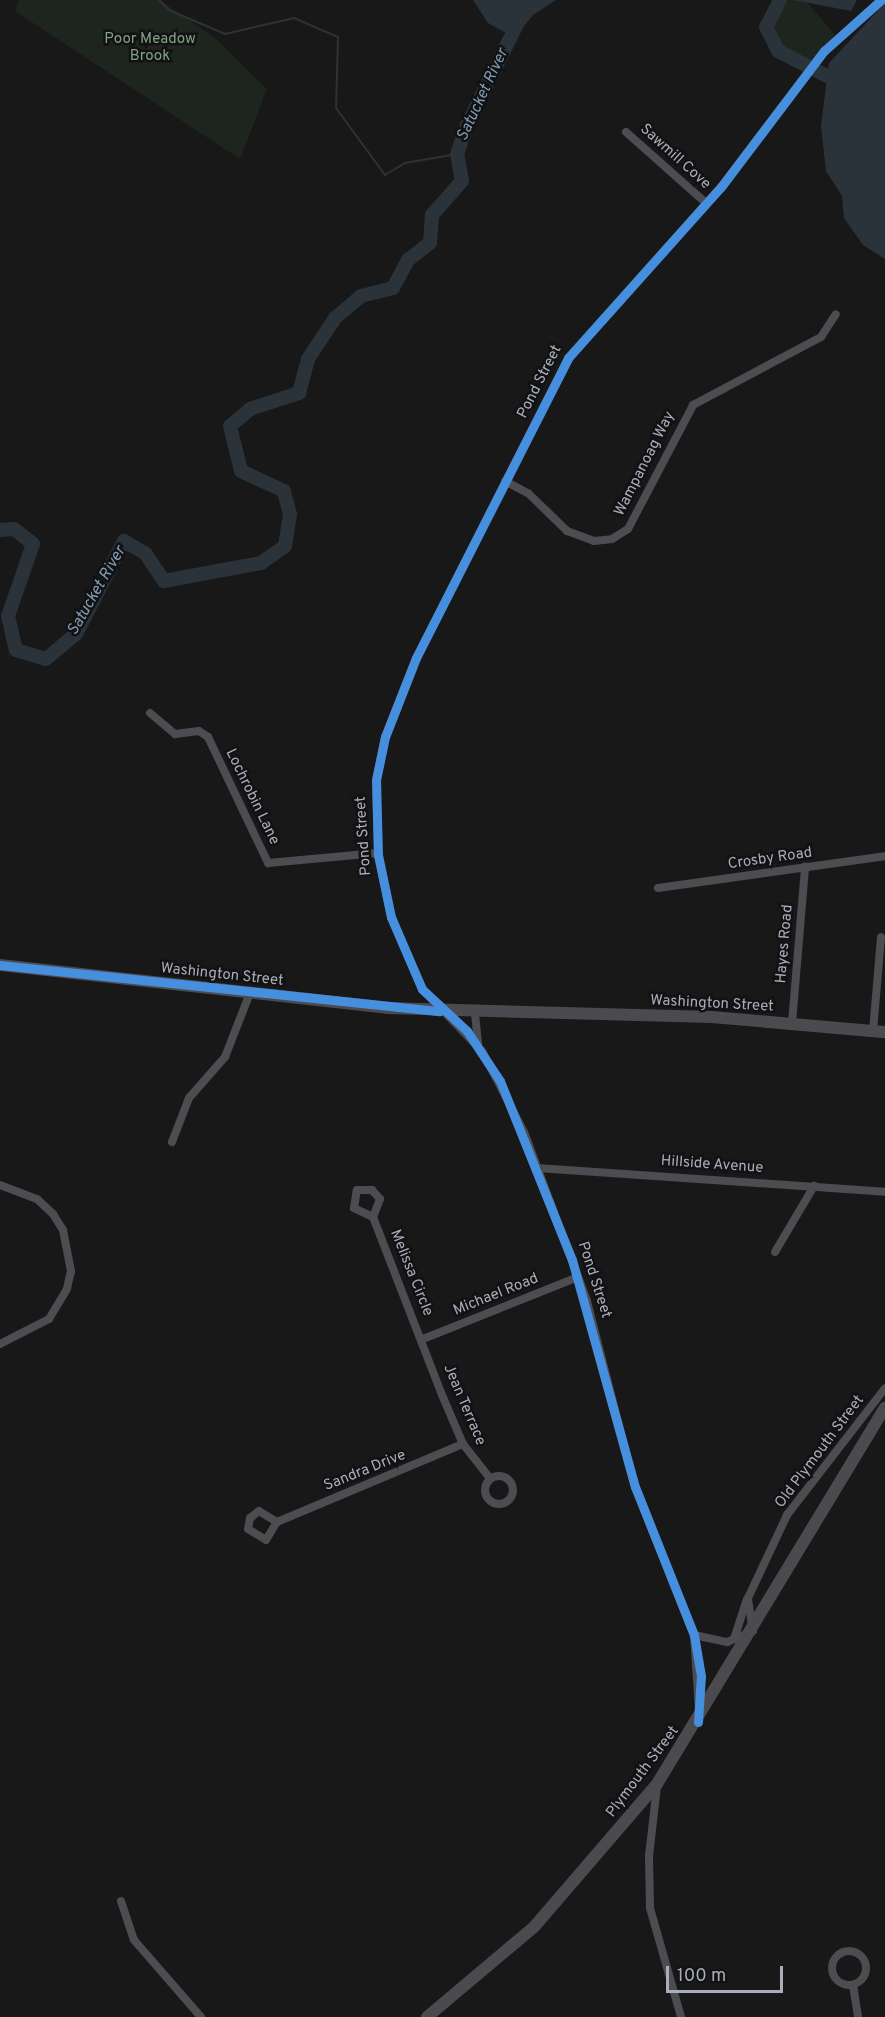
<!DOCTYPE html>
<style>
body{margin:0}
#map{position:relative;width:885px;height:2017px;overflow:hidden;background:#181818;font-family:Overpass,sans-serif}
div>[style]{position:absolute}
.green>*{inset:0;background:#1e251f}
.water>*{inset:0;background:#2b333a}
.stream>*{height:2px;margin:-1px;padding:0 1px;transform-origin:1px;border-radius:1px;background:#2b333a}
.river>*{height:14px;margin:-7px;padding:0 7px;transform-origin:7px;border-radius:7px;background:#2b333a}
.street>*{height:8px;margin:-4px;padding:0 4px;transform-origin:4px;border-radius:4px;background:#4c4d51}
.street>.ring{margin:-4px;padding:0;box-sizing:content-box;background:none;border:8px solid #4c4d51;border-radius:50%}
.secondary>*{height:12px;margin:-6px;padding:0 6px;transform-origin:6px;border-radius:6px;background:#4b4b4f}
.cycleway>*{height:9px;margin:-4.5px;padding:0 4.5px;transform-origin:4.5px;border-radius:4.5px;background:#468fdf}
span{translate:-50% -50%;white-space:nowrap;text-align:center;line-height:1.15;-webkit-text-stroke:5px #121214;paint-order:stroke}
.park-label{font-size:15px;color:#80a482}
.street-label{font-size:15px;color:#a9aeb9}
.water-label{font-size:16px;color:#809cb4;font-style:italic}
.scale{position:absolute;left:666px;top:1966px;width:117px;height:27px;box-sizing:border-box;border:3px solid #a9aeb9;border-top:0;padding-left:8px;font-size:18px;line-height:21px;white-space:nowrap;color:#a9aeb9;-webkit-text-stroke:4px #121214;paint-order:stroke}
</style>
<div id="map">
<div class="green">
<div style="clip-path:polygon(19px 0,160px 0,215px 38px,267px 89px,240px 159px,15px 11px)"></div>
<div style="clip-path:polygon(787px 0,805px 0,835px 35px,808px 64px,799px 54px,781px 50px,771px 31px)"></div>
</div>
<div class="water">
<div style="clip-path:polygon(473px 0,556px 0,533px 15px,509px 45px,508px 34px,488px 23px)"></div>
<div style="clip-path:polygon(793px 0,857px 0,851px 11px)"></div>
<div style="clip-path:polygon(885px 3px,885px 259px,863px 245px,844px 218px,842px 196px,826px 171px,821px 126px,829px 63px)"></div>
</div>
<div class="stream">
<div style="left:159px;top:0;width:14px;rotate:45deg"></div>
<div style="left:169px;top:10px;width:61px;rotate:23.2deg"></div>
<div style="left:225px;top:34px;width:71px;rotate:-13.1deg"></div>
<div style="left:294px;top:18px;width:48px;rotate:23.4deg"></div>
<div style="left:338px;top:37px;width:71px;rotate:91.6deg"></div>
<div style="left:336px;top:108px;width:83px;rotate:53.8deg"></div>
<div style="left:385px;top:175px;width:23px;rotate:-31deg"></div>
<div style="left:405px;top:163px;width:53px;rotate:-9.8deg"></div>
</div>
<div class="river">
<div style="left:780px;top:0;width:30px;rotate:117deg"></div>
<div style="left:766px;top:27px;width:27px;rotate:63deg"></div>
<div style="left:778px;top:51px;width:55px;rotate:27deg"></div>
<div style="left:0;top:530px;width:14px;rotate:-4deg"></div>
<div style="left:14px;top:529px;width:24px;rotate:38deg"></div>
<div style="left:33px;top:544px;width:76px;rotate:109.1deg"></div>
<div style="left:8px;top:616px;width:35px;rotate:77deg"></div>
<div style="left:16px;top:650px;width:31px;rotate:17deg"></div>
<div style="left:46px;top:659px;width:39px;rotate:-40deg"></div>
<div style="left:76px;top:634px;width:105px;rotate:-62.7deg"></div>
<div style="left:124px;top:541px;width:24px;rotate:30deg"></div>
<div style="left:145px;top:553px;width:34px;rotate:56deg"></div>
<div style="left:164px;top:581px;width:99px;rotate:-10.5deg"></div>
<div style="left:261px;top:563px;width:29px;rotate:-35deg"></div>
<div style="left:285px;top:546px;width:32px;rotate:-81deg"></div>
<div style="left:290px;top:514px;width:24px;rotate:-105deg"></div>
<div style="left:284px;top:491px;width:47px;rotate:-155.1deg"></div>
<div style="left:241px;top:471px;width:46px;rotate:-103.7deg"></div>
<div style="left:230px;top:426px;width:26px;rotate:-40deg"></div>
<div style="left:250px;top:409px;width:52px;rotate:-18.1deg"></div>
<div style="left:299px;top:393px;width:35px;rotate:-75deg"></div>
<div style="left:308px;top:359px;width:49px;rotate:-56.6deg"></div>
<div style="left:335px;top:318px;width:34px;rotate:-40deg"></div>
<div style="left:361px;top:296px;width:33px;rotate:-14deg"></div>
<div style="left:393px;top:288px;width:32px;rotate:-62deg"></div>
<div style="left:408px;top:260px;width:28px;rotate:-38deg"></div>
<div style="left:430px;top:243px;width:28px;rotate:-86deg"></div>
<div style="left:432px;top:215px;width:45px;rotate:-48.6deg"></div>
<div style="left:462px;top:181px;width:27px;rotate:-100deg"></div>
<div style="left:457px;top:154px;width:31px;rotate:-71deg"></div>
<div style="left:467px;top:125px;width:140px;rotate:-63.6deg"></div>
</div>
<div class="street">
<div style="left:626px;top:132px;width:107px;rotate:41.6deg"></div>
<div style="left:505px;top:481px;width:27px;rotate:28deg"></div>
<div style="left:529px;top:494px;width:53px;rotate:44.2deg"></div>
<div style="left:567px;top:531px;width:29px;rotate:20deg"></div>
<div style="left:594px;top:541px;width:18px;rotate:-6deg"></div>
<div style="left:612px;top:539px;width:19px;rotate:-32deg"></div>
<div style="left:628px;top:529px;width:140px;rotate:-62.3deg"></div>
<div style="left:693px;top:405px;width:145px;rotate:-28deg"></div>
<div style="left:821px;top:337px;width:27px;rotate:-57deg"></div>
<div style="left:150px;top:713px;width:33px;rotate:40deg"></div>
<div style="left:175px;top:734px;width:24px;rotate:-7deg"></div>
<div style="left:199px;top:731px;width:11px;rotate:34deg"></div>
<div style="left:208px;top:737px;width:140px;rotate:64.5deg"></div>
<div style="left:268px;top:863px;width:110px;rotate:-5.2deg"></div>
<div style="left:658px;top:888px;width:229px;rotate:-8deg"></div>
<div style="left:475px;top:1014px;width:30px;rotate:84deg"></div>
<div style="left:792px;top:1023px;width:157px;rotate:-85.2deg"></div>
<div style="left:873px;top:1031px;width:94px;rotate:-85.1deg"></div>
<div style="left:172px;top:1142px;width:47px;rotate:-68.9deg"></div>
<div style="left:189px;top:1098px;width:55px;rotate:-48.7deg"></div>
<div style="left:225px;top:1057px;width:69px;rotate:-68.7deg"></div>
<div style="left:537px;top:1168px;width:349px;rotate:3.9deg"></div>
<div style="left:0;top:1185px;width:40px;rotate:21deg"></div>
<div style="left:37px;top:1199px;width:22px;rotate:43deg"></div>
<div style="left:53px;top:1214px;width:19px;rotate:58deg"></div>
<div style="left:63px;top:1230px;width:42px;rotate:79deg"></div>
<div style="left:71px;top:1271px;width:18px;rotate:103deg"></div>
<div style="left:67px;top:1289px;width:35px;rotate:121deg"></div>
<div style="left:49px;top:1319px;width:55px;rotate:153deg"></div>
<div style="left:373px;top:1217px;width:21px;rotate:-155deg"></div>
<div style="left:354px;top:1208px;width:18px;rotate:-81deg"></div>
<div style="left:357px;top:1190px;width:15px"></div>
<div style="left:372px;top:1190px;width:12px;rotate:48deg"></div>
<div style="left:380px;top:1199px;width:19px;rotate:111deg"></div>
<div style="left:373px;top:1217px;width:191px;rotate:68.8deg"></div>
<div style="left:442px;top:1395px;width:53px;rotate:66.8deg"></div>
<div style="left:463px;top:1444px;width:42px;rotate:51.8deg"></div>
<div style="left:775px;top:1252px;width:77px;rotate:-59.4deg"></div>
<div style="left:423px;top:1339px;width:167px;rotate:-21.8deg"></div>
<div class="ring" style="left:485px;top:1476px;width:20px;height:20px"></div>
<div style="left:277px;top:1522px;width:21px;rotate:-149deg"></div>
<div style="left:259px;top:1511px;width:11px;rotate:142deg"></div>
<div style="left:250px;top:1518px;width:11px;rotate:100deg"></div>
<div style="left:248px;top:1529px;width:21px;rotate:31deg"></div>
<div style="left:266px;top:1540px;width:21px;rotate:-59deg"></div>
<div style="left:277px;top:1522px;width:202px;rotate:-22.8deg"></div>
<div style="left:694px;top:1635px;width:34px;rotate:12deg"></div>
<div style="left:727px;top:1642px;width:28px;rotate:-23deg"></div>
<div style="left:753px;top:1631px;width:33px;rotate:-99deg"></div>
<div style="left:748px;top:1598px;width:92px;rotate:-64.8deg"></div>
<div style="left:787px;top:1515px;width:160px;rotate:-52.3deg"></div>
<div style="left:734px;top:1639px;width:42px;rotate:-72deg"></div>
<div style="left:699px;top:1710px;width:75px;rotate:-93.8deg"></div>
<div style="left:694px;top:1635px;width:159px;rotate:-111.7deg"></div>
<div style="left:635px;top:1487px;width:192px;rotate:-104.5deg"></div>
<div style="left:587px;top:1301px;width:180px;rotate:-110.4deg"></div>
<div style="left:524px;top:1132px;width:91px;rotate:-117.4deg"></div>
<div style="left:482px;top:1051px;width:86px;rotate:-134.1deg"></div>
<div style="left:422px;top:989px;width:78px;rotate:-113.3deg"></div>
<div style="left:391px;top:917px;width:63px;rotate:-101.8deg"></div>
<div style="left:378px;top:855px;width:75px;rotate:-91.5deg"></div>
<div style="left:376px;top:780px;width:44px;rotate:-78.2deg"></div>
<div style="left:385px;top:737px;width:85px;rotate:-68.6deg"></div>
<div style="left:416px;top:658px;width:336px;rotate:-63.1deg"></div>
<div style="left:568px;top:358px;width:229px;rotate:-48.2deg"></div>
<div style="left:721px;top:187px;width:171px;rotate:-52.9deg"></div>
<div style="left:824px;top:51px;width:76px;rotate:-41.8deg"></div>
<div style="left:657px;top:1786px;width:70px;rotate:96.5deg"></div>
<div style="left:649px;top:1856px;width:52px;rotate:88.9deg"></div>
<div style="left:650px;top:1908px;width:113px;rotate:74.1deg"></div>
<div style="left:121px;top:1901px;width:41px;rotate:71.6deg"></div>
<div style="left:134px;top:1940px;width:102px;rotate:49deg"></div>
<div class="ring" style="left:832px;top:1951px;width:26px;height:26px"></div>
<div style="left:853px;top:1985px;width:32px;rotate:81deg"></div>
</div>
<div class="secondary">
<div style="left:0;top:965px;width:389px;rotate:6.3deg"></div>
<div style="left:387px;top:1008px;width:325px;rotate:1.6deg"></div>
<div style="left:712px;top:1017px;width:174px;rotate:5deg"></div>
<div style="left:427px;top:2017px;width:140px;rotate:-40.1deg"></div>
<div style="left:534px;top:1927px;width:189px;rotate:-49.3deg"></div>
<div style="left:657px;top:1784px;width:440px;rotate:-58.8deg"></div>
</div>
<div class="cycleway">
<div style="left:0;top:965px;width:442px;rotate:6deg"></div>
<div style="left:698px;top:1722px;width:46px;rotate:-86.3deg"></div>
<div style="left:701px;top:1676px;width:42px;rotate:-99.7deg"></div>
<div style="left:694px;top:1635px;width:159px;rotate:-111.7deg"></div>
<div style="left:635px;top:1487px;width:236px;rotate:-105.5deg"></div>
<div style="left:572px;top:1260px;width:193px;rotate:-111.9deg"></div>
<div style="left:500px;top:1081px;width:60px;rotate:-123.4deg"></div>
<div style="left:467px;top:1031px;width:62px;rotate:-137deg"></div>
<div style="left:422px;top:989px;width:78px;rotate:-113.3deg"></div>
<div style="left:391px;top:917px;width:63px;rotate:-101.8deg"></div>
<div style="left:378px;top:855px;width:75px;rotate:-91.5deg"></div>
<div style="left:376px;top:780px;width:44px;rotate:-78.2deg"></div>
<div style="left:385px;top:737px;width:85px;rotate:-68.6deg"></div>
<div style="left:416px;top:658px;width:336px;rotate:-63.1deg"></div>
<div style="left:568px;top:358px;width:229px;rotate:-48.2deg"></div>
<div style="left:721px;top:187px;width:171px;rotate:-52.9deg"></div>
<div style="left:824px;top:51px;width:76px;rotate:-41.8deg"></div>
</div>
<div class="park-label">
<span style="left:150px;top:48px">Poor Meadow<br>Brook</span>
</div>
<div class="street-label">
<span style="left:675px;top:157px;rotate:42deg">Sawmill Cove</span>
<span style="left:540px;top:382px;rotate:-63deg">Pond Street</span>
<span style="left:645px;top:464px;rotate:-63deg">Wampanoag Way</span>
<span style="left:252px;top:797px;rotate:64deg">Lochrobin Lane</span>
<span style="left:364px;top:836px;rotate:-94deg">Pond Street</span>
<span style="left:770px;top:859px;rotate:-8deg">Crosby Road</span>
<span style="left:785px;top:944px;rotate:-85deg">Hayes Road</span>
<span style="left:222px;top:975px;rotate:6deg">Washington Street</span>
<span style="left:712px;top:1004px;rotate:3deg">Washington Street</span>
<span style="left:712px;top:1165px;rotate:4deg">Hillside Avenue</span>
<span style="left:411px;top:1273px;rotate:68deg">Melissa Circle</span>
<span style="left:594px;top:1280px;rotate:72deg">Pond Street</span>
<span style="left:496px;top:1295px;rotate:-22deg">Michael Road</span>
<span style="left:464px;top:1405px;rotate:67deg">Jean Terrace</span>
<span style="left:820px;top:1452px;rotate:-53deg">Old Plymouth Street</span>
<span style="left:365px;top:1471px;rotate:-22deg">Sandra Drive</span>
<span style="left:643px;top:1772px;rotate:-53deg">Plymouth Street</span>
</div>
<div class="water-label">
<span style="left:483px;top:95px;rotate:-65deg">Satucket River</span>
<span style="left:97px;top:591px;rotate:-60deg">Satucket River</span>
</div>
<div class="scale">100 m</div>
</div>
